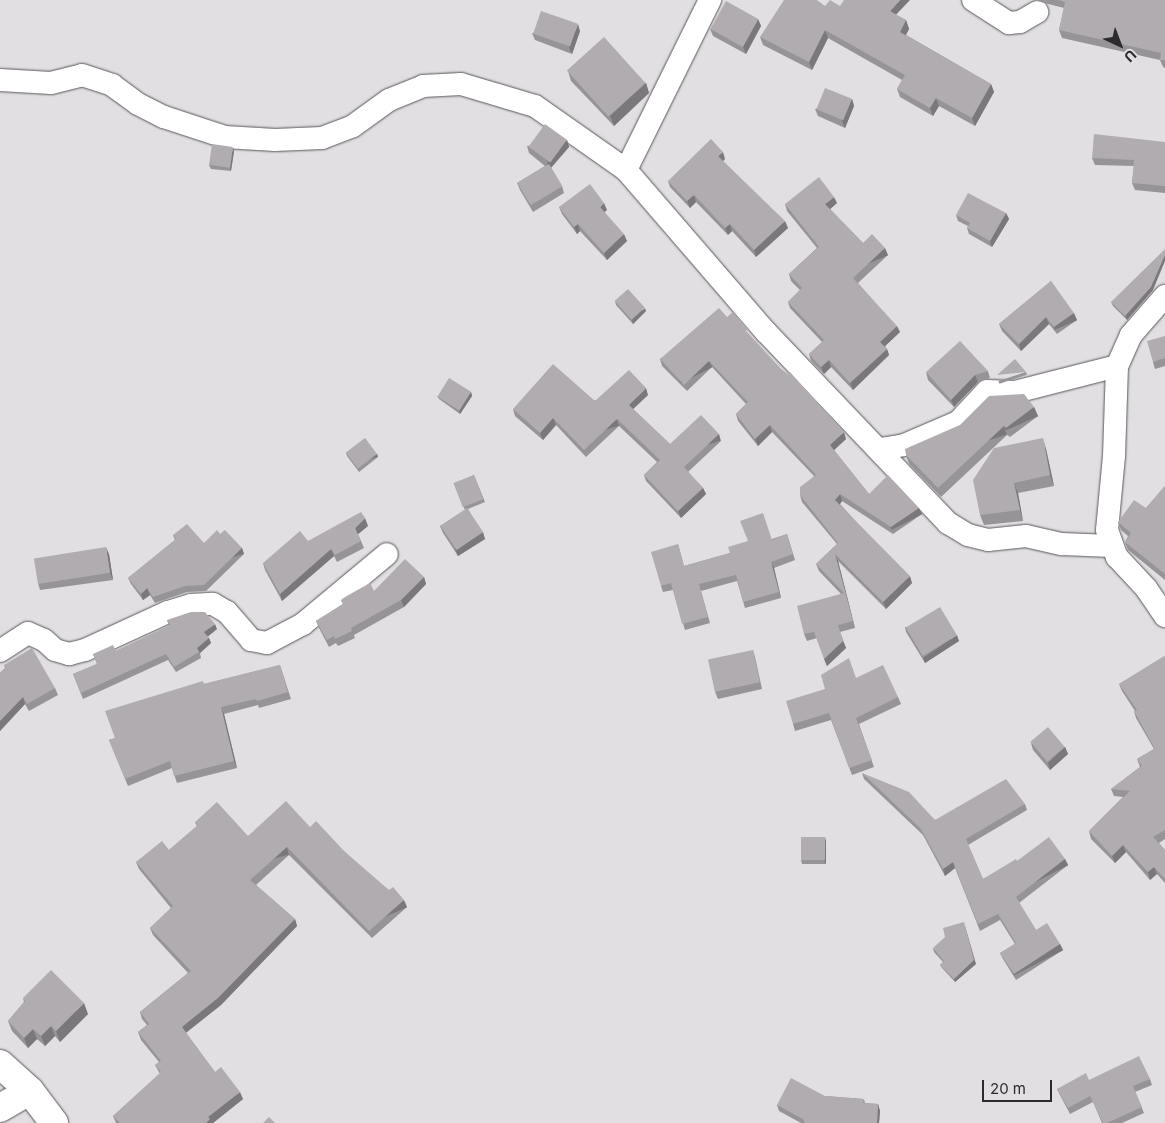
<!DOCTYPE html>
<html>
<head>
<meta charset="utf-8">
<style>
	body { margin:0 }
	#map { position:relative; width:1165px; height:1123px; overflow:hidden; background:#e2dfe3; font-family:Inter,sans-serif }
	div>[style] { position:absolute }
	[style*='--x'] { left:calc(var(--x)*1px); top:calc(var(--y)*1px); width:calc(var(--w)*1px); rotate:calc(var(--a)*1deg) }
	.roads { filter:drop-shadow(0 0 1px #58565a) drop-shadow(0 0 1px #58565a) }
	.street>* { height:22px; margin:-11px; padding:0 11px; transform-origin:11px; border-radius:11px; background:#fff }
	.secondary>* { height:28px; margin:-14px; padding:0 14px; transform-origin:14px; border-radius:14px; background:#fff }
	.wall>* { inset:0; background:#979497; transform-origin:0 0 }
	.shaded-wall>* { inset:0; background:#7b787b; transform-origin:0 0 }
	.building>* { inset:0; background:#b0acb0; transform-origin:0 0 }
	span { translate:-50% -50%; white-space:nowrap; text-align:center; line-height:1.15; -webkit-text-stroke:5px #e2dfe3; paint-order:stroke }
	.north { position:absolute; left:1095px; top:20px; width:50px; height:50px; -webkit-text-stroke:4px #e2dfe3; paint-order:stroke; rotate:137deg; font-size:14px; font-weight:700; line-height:20px; text-align:center; color:#2b2a2c }
	.north::after { content:''; display:block; margin:auto; width:18px; height:22px; background:#2b2a2c; clip-path:polygon(50% 0,100% 100%,50% 72%,0 100%) }
	.scale { position:absolute; left:982px; top:1080px; width:70px; height:22px; box-sizing:border-box; border:2px solid #2b2a2c; border-top:0; padding-left:6px; font-size:15px; line-height:18px; white-space:nowrap; color:#2b2a2c; -webkit-text-stroke:4px #e2dfe3; paint-order:stroke }
</style>
</head>
<body>
<div id="map">
	<div class="roads">
		<div class="street">
			<i style="--x:973;--y:0;--w:43;--a:32.6"></i>
			<i style="--x:1009;--y:23;--w:11;--a:-5"></i>
			<i style="--x:1020;--y:22;--w:20;--a:-30"></i>
			<i style="--x:0;--y:80;--w:51;--a:3.4"></i>
			<i style="--x:51;--y:83;--w:32;--a:-14"></i>
			<i style="--x:82;--y:75;--w:32;--a:18"></i>
			<i style="--x:112;--y:85;--w:32;--a:36"></i>
			<i style="--x:138;--y:104;--w:29;--a:27"></i>
			<i style="--x:164;--y:117;--w:64;--a:18.2"></i>
			<i style="--x:225;--y:137;--w:50;--a:3.4"></i>
			<i style="--x:275;--y:140;--w:47;--a:-2.4"></i>
			<i style="--x:322;--y:138;--w:33;--a:-21"></i>
			<i style="--x:353;--y:126;--w:44;--a:-35.8"></i>
			<i style="--x:389;--y:100;--w:37;--a:-22"></i>
			<i style="--x:423;--y:86;--w:38;--a:-3"></i>
			<i style="--x:461;--y:84;--w:77;--a:16.6"></i>
			<i style="--x:535;--y:106;--w:111;--a:35.1"></i>
			<i style="--x:626;--y:170;--w:190;--a:-63.7"></i>
			<i style="--x:626;--y:170;--w:214;--a:49.2"></i>
			<i style="--x:766;--y:332;--w:264;--a:46.4"></i>
			<i style="--x:948;--y:523;--w:23;--a:31"></i>
			<i style="--x:968;--y:535;--w:21;--a:14"></i>
			<i style="--x:988;--y:540;--w:38;--a:-6"></i>
			<i style="--x:1026;--y:536;--w:37;--a:13"></i>
			<i style="--x:1062;--y:544;--w:49;--a:2.3"></i>
			<i style="--x:1165;--y:296;--w:52;--a:131.1"></i>
			<i style="--x:1131;--y:335;--w:34;--a:114"></i>
			<i style="--x:1117;--y:366;--w:90;--a:91.9"></i>
			<i style="--x:1114;--y:456;--w:74;--a:95.4"></i>
			<i style="--x:1107;--y:530;--w:29;--a:70"></i>
			<i style="--x:1117;--y:557;--w:42;--a:46.9"></i>
			<i style="--x:1146;--y:588;--w:34;--a:56"></i>
			<i style="--x:880;--y:449;--w:24;--a:-9"></i>
			<i style="--x:904;--y:445;--w:59;--a:-23.1"></i>
			<i style="--x:958;--y:422;--w:42;--a:-46.9"></i>
			<i style="--x:987;--y:391;--w:28;--a:2"></i>
			<i style="--x:1015;--y:392;--w:105;--a:-14.3"></i>
			<i style="--x:0;--y:651;--w:33;--a:-33"></i>
			<i style="--x:28;--y:633;--w:17;--a:24"></i>
			<i style="--x:44;--y:640;--w:15;--a:42"></i>
			<i style="--x:55;--y:650;--w:15;--a:16"></i>
			<i style="--x:69;--y:654;--w:16;--a:-14"></i>
			<i style="--x:85;--y:650;--w:91;--a:-24.6"></i>
			<i style="--x:168;--y:612;--w:24;--a:-17"></i>
			<i style="--x:191;--y:605;--w:22;--a:-3"></i>
			<i style="--x:213;--y:604;--w:16;--a:30"></i>
			<i style="--x:227;--y:612;--w:37;--a:49"></i>
			<i style="--x:251;--y:640;--w:16;--a:11"></i>
			<i style="--x:267;--y:643;--w:41;--a:-27.8"></i>
			<i style="--x:303;--y:624;--w:109;--a:-39.8"></i>
		</div>
		<div class="secondary">
			<i style="--x:0;--y:1064;--w:40;--a:42"></i>
			<i style="--x:30;--y:1091;--w:40;--a:53"></i>
			<i style="--x:0;--y:1108;--w:34;--a:-30"></i>
		</div>
	</div>
	<div class="wall">
		<i style="clip-path:polygon(1033px 0,1165px 0,1165px 68px,1163px 67px,1160px 60px,1062px 38px,1059px 30px,1064px 8px)"></i>
		<i style="clip-path:polygon(825px 6px,840px 6px,896px 15px,906px 20px,909px 29px,906px 35px,991px 84px,994px 92px,975px 126px,939px 106px,933px 116px,900px 97px,897px 89px,902px 80px,828px 38px,812px 70px,763px 45px,760px 37px)"></i>
		<i style="clip-path:polygon(758px 19px,761px 26px,746px 54px,713px 36px,710px 29px)"></i>
		<i style="clip-path:polygon(580px 31px,572px 54px,535px 40px,532px 33px)"></i>
		<i style="clip-path:polygon(568px 71px,646px 83px,649px 93px,614px 126px,571px 81px)"></i>
		<i style="clip-path:polygon(852px 99px,854px 106px,845px 128px,818px 116px,815px 109px)"></i>
		<i style="clip-path:polygon(567px 140px,569px 147px,551px 168px,562px 186px,564px 193px,533px 212px,520px 190px,517px 183px,545px 166px,529px 153px,527px 146px)"></i>
		<i style="clip-path:polygon(1165px 142px,1165px 193px,1135px 190px,1132px 183px,1134px 166px,1095px 165px,1092px 158px)"></i>
		<i style="clip-path:polygon(234px 151px,231px 171px,211px 169px,209px 165px)"></i>
		<i style="clip-path:polygon(725px 159px,723px 161px,788px 228px,756px 257px,732px 231px,728px 235px,696px 202px,690px 208px,670px 187px,668px 181px)"></i>
		<i style="clip-path:polygon(837px 203px,830px 209px,863px 243px,888px 255px,858px 283px,900px 332px,885px 346px,887px 349px,889px 355px,853px 390px,831px 367px,824px 374px,811px 361px,809px 354px,822px 342px,790px 308px,788px 302px,800px 290px,791px 281px,789px 274px,817px 248px,787px 211px,785px 204px)"></i>
		<i style="clip-path:polygon(559px 207px,607px 210px,604px 212px,627px 241px,607px 260px,580px 231px,577px 234px,562px 214px)"></i>
		<i style="clip-path:polygon(1006px 213px,1009px 219px,992px 247px,969px 234px,967px 228px,968px 226px,958px 221px,956px 215px)"></i>
		<i style="clip-path:polygon(1051px 281px,1077px 320px,1057px 334px,1049px 324px,1021px 351px,1002px 331px,999px 324px)"></i>
		<i style="clip-path:polygon(1153px 290px,1127px 320px,1113px 306px,1111px 302px)"></i>
		<i style="clip-path:polygon(615px 301px,646px 311px,633px 324px,616px 305px)"></i>
		<i style="clip-path:polygon(727px 317px,750px 336px,846px 439px,834px 450px,869px 494px,922px 514px,893px 534px,842px 501px,840px 504px,912px 583px,886px 609px,838px 561px,855px 628px,840px 632px,846px 648px,827px 666px,817px 638px,807px 641px,804px 634px,841px 594px,819px 571px,816px 564px,837px 544px,802px 502px,800px 495px,814px 476px,772px 432px,758px 446px,738px 421px,736px 414px,746px 404px,712px 367px,687px 391px,662px 366px,660px 359px)"></i>
		<i style="clip-path:polygon(1165px 336px,1165px 366px,1155px 369px,1153px 362px)"></i>
		<i style="clip-path:polygon(988px 371px,990px 378px,978px 382px,954px 407px,928px 380px,926px 372px)"></i>
		<i style="left:1026px;top:372px;width:3px;height:29px;rotate:72deg"></i>
		<i style="clip-path:polygon(471px 392px,472px 396px,460px 414px,439px 399px,437px 396px)"></i>
		<i style="clip-path:polygon(648px 395px,633px 409px,670px 444px,721px 441px,688px 472px,703px 488px,706px 494px,681px 518px,646px 481px,644px 475px,657px 462px,619px 426px,586px 457px,556px 425px,543px 440px,515px 416px,513px 409px)"></i>
		<i style="clip-path:polygon(1034px 407px,1038px 416px,1010px 437px,1007px 435px,941px 497px,909px 464px,906px 455px)"></i>
		<i style="clip-path:polygon(1046px 449px,1054px 486px,1018px 493px,1023px 521px,984px 525px,980px 515px)"></i>
		<i style="clip-path:polygon(346px 453px,377px 454px,378px 457px,359px 472px,347px 456px)"></i>
		<i style="clip-path:polygon(474px 475px,485px 502px,468px 509px,485px 539px,458px 556px,443px 533px,440px 526px,465px 510px,454px 484px)"></i>
		<i style="clip-path:polygon(1165px 486px,1165px 580px,1128px 550px,1125px 542px,1128px 536px,1121px 530px,1118px 522px,1146px 508px)"></i>
		<i style="clip-path:polygon(368px 526px,358px 534px,364px 548px,337px 562px,334px 556px,282px 601px,265px 570px,263px 563px,308px 541px)"></i>
		<i style="clip-path:polygon(220px 534px,242px 548px,244px 554px,206px 591px,187px 592px,155px 603px,150px 595px,143px 600px,131px 584px,128px 578px,175px 540px,173px 535px,204px 543px)"></i>
		<i style="clip-path:polygon(787px 534px,795px 560px,774px 568px,781px 598px,745px 608px,737px 581px,701px 591px,710px 623px,685px 630px,673px 590px,663px 592px,661px 586px,678px 544px,684px 566px,730px 553px)"></i>
		<i style="clip-path:polygon(109px 554px,113px 580px,40px 590px,38px 583px)"></i>
		<i style="clip-path:polygon(424px 577px,426px 584px,404px 607px,354px 635px,355px 638px,338px 646px,336px 643px,329px 647px,319px 628px,316px 621px,343px 604px,341px 600px)"></i>
		<i style="clip-path:polygon(167px 620px,217px 629px,208px 636px,211px 643px,200px 653px,201px 658px,176px 672px,168px 660px,83px 699px,73px 674px,97px 664px,93px 654px,116px 651px,169px 626px)"></i>
		<i style="clip-path:polygon(905px 627px,959px 641px,925px 663px,906px 632px)"></i>
		<i style="clip-path:polygon(753px 650px,755px 657px,762px 689px,718px 699px,715px 692px)"></i>
		<i style="clip-path:polygon(1165px 657px,1165px 839px,1159px 843px,1165px 850px,1165px 883px,1157px 874px,1150px 880px,1126px 852px,1115px 863px,1091px 839px,1089px 831px,1123px 797px,1114px 796px,1111px 789px,1140px 767px,1137px 759px,1154px 749px,1136px 718px,1134px 711px,1135px 711px,1122px 691px,1119px 684px)"></i>
		<i style="clip-path:polygon(4px 665px,55px 688px,58px 695px,29px 711px,25px 704px,0 731px,0 673px,5px 668px)"></i>
		<i style="clip-path:polygon(280px 665px,291px 699px,259px 708px,258px 705px,224px 714px,237px 768px,177px 783px,172px 768px,128px 786px,109px 740px,115px 738px,204px 684px)"></i>
		<i style="clip-path:polygon(857px 678px,898px 697px,901px 704px,859px 724px,874px 767px,852px 775px,831px 720px,795px 731px,793px 724px,825px 689px)"></i>
		<i style="clip-path:polygon(1031px 743px,1065px 747px,1068px 754px,1050px 770px,1033px 750px)"></i>
		<i style="clip-path:polygon(862px 773px,935px 820px,1025px 804px,1027px 810px,968px 845px,983px 879px,1017px 861px,1065px 859px,1068px 865px,1019px 903px,1036px 930px,1060px 944px,1063px 950px,1016px 980px,1003px 959px,1000px 953px,1015px 944px,1000px 920px,980px 931px,955px 868px,945px 876px,923px 835px,864px 779px)"></i>
		<i style="clip-path:polygon(195px 822px,248px 836px,310px 827px,346px 853px,407px 907px,372px 938px,289px 855px,256px 885px,295px 919px,297px 926px,221px 1005px,186px 1033px,215px 1072px,243px 1099px,213px 1123px,116px 1123px,113px 1116px,160px 1074px,155px 1065px,159px 1062px,141px 1040px,138px 1032px,147px 1025px,142px 1019px,140px 1012px,188px 973px,153px 935px,150px 928px,171px 908px,139px 869px,136px 862px,169px 850px,197px 826px)"></i>
		<i style="clip-path:polygon(826px 841px,826px 864px,802px 864px,801px 860px)"></i>
		<i style="clip-path:polygon(933px 948px,976px 964px,955px 982px,942px 968px,940px 965px,943px 962px,934px 952px)"></i>
		<i style="clip-path:polygon(23px 998px,88px 1014px,60px 1042px,55px 1036px,45px 1046px,37px 1039px,28px 1048px,12px 1031px,8px 1021px,24px 1002px)"></i>
		<i style="clip-path:polygon(1150px 1079px,1152px 1085px,1135px 1092px,1144px 1113px,1122px 1123px,1102px 1123px,1093px 1102px,1070px 1114px,1060px 1095px,1057px 1089px,1089px 1080px)"></i>
		<i style="clip-path:polygon(825px 1096px,864px 1099px,865px 1103px,878px 1104px,880px 1111px,879px 1123px,801px 1123px,779px 1111px,777px 1105px)"></i>
	</div>
	<div class="shaded-wall">
		<i style="clip-path:polygon(900px 0,910px 0,892px 19px,890px 11px)"></i>
		<i style="clip-path:polygon(758px 19px,761px 26px,746px 54px,743px 47px)"></i>
		<i style="clip-path:polygon(906px 20px,909px 29px,903px 40px,900px 32px)"></i>
		<i style="clip-path:polygon(578px 24px,580px 31px,572px 54px,569px 47px)"></i>
		<i style="clip-path:polygon(825px 30px,828px 38px,812px 70px,809px 62px)"></i>
		<i style="clip-path:polygon(646px 83px,649px 93px,614px 126px,610px 116px)"></i>
		<i style="clip-path:polygon(991px 84px,994px 92px,975px 126px,972px 118px)"></i>
		<i style="clip-path:polygon(936px 98px,939px 106px,933px 116px,930px 108px)"></i>
		<i style="clip-path:polygon(852px 99px,854px 106px,845px 128px,842px 121px)"></i>
		<i style="clip-path:polygon(567px 140px,569px 147px,549px 170px,547px 163px)"></i>
		<i style="clip-path:polygon(233px 147px,234px 151px,231px 171px,230px 168px)"></i>
		<i style="clip-path:polygon(723px 152px,725px 159px,721px 163px,718px 156px)"></i>
		<i style="clip-path:polygon(694px 195px,696px 202px,690px 208px,687px 201px)"></i>
		<i style="clip-path:polygon(834px 197px,837px 203px,828px 211px,825px 204px)"></i>
		<i style="clip-path:polygon(604px 203px,607px 210px,602px 214px,600px 207px)"></i>
		<i style="clip-path:polygon(1006px 213px,1009px 219px,992px 247px,990px 241px)"></i>
		<i style="clip-path:polygon(785px 221px,788px 228px,756px 257px,754px 250px)"></i>
		<i style="clip-path:polygon(578px 224px,580px 231px,577px 234px,574px 227px)"></i>
		<i style="clip-path:polygon(730px 224px,732px 231px,728px 235px,725px 228px)"></i>
		<i style="clip-path:polygon(624px 234px,627px 241px,607px 260px,604px 253px)"></i>
		<i style="left:885px;top:248px;width:8px;height:44px;rotate:67deg"></i>
		<i style="clip-path:polygon(1165px 255px,1165px 261px,1153px 290px,1127px 320px,1125px 316px)"></i>
		<i style="clip-path:polygon(645px 308px,646px 311px,633px 324px,632px 320px)"></i>
		<i style="left:1074px;top:313px;width:8px;height:24px;rotate:67deg"></i>
		<i style="clip-path:polygon(1046px 317px,1049px 324px,1021px 351px,1019px 344px)"></i>
		<i style="clip-path:polygon(897px 326px,900px 332px,883px 348px,880px 342px)"></i>
		<i style="clip-path:polygon(887px 349px,889px 355px,853px 390px,850px 383px)"></i>
		<i style="clip-path:polygon(829px 360px,831px 367px,824px 374px,821px 367px)"></i>
		<i style="left:709px;top:361px;width:7px;height:35px;rotate:63deg"></i>
		<i style="clip-path:polygon(975px 375px,978px 382px,954px 407px,951px 400px)"></i>
		<i style="clip-path:polygon(646px 388px,648px 395px,631px 411px,629px 405px)"></i>
		<i style="clip-path:polygon(471px 392px,472px 396px,460px 414px,459px 410px)"></i>
		<i style="left:1034px;top:407px;width:10px;height:35px;rotate:66deg"></i>
		<i style="clip-path:polygon(553px 418px,556px 425px,543px 440px,540px 433px)"></i>
		<i style="left:617px;top:419px;width:7px;height:45px;rotate:74deg"></i>
		<i style="clip-path:polygon(770px 425px,772px 432px,758px 446px,755px 439px)"></i>
		<i style="left:1004px;top:426px;width:9px;height:91px;rotate:72deg"></i>
		<i style="clip-path:polygon(844px 432px,846px 439px,832px 452px,830px 445px)"></i>
		<i style="left:719px;top:434px;width:7px;height:48px;rotate:74deg"></i>
		<i style="clip-path:polygon(1043px 438px,1046px 449px,1054px 486px,1050px 475px)"></i>
		<i style="left:377px;top:454px;width:3px;height:24px;rotate:72deg"></i>
		<i style="clip-path:polygon(1014px 483px,1018px 493px,1023px 521px,1020px 510px)"></i>
		<i style="clip-path:polygon(703px 488px,706px 494px,681px 518px,678px 511px)"></i>
		<i style="clip-path:polygon(840px 494px,842px 501px,838px 507px,835px 500px)"></i>
		<i style="left:919px;top:508px;width:7px;height:34px;rotate:63deg"></i>
		<i style="clip-path:polygon(365px 518px,368px 526px,357px 535px,355px 528px)"></i>
		<i style="clip-path:polygon(483px 532px,485px 539px,458px 556px,455px 549px)"></i>
		<i style="clip-path:polygon(106px 547px,109px 554px,113px 580px,110px 573px)"></i>
		<i style="left:242px;top:548px;width:6px;height:53px;rotate:72deg"></i>
		<i style="clip-path:polygon(331px 549px,334px 556px,282px 601px,280px 594px)"></i>
		<i style="clip-path:polygon(835px 554px,838px 561px,855px 628px,853px 621px)"></i>
		<i style="clip-path:polygon(771px 562px,774px 568px,781px 598px,779px 592px)"></i>
		<i style="clip-path:polygon(910px 576px,912px 583px,886px 609px,883px 602px)"></i>
		<i style="clip-path:polygon(424px 577px,426px 584px,404px 607px,401px 600px)"></i>
		<i style="clip-path:polygon(147px 588px,150px 595px,143px 600px,141px 594px)"></i>
		<i style="clip-path:polygon(215px 624px,217px 629px,206px 638px,204px 632px)"></i>
		<i style="clip-path:polygon(957px 635px,959px 641px,925px 663px,923px 658px)"></i>
		<i style="clip-path:polygon(209px 638px,211px 643px,200px 653px,197px 648px)"></i>
		<i style="clip-path:polygon(843px 641px,846px 648px,827px 666px,824px 659px)"></i>
		<i style="clip-path:polygon(23px 697px,25px 704px,0 731px,0 721px)"></i>
		<i style="clip-path:polygon(221px 707px,224px 714px,237px 768px,234px 761px)"></i>
		<i style="clip-path:polygon(1065px 747px,1068px 754px,1050px 770px,1048px 763px)"></i>
		<i style="clip-path:polygon(825px 837px,826px 841px,826px 864px,824px 860px)"></i>
		<i style="clip-path:polygon(1123px 845px,1126px 852px,1115px 863px,1112px 856px)"></i>
		<i style="left:287px;top:847px;width:8px;height:50px;rotate:76deg"></i>
		<i style="left:1065px;top:859px;width:7px;height:62px;rotate:63deg"></i>
		<i style="clip-path:polygon(953px 862px,955px 868px,945px 876px,943px 869px)"></i>
		<i style="clip-path:polygon(1154px 867px,1157px 874px,1150px 880px,1148px 872px)"></i>
		<i style="left:404px;top:900px;width:8px;height:47px;rotate:67deg"></i>
		<i style="clip-path:polygon(295px 919px,297px 926px,221px 1005px,184px 1034px,182px 1027px)"></i>
		<i style="clip-path:polygon(965px 926px,976px 964px,955px 982px,954px 979px)"></i>
		<i style="left:1060px;top:944px;width:7px;height:55px;rotate:63deg"></i>
		<i style="clip-path:polygon(84px 1003px,88px 1014px,60px 1042px,56px 1031px)"></i>
		<i style="clip-path:polygon(51px 1026px,55px 1036px,45px 1046px,41px 1036px)"></i>
		<i style="clip-path:polygon(33px 1029px,37px 1039px,28px 1048px,24px 1038px)"></i>
		<i style="clip-path:polygon(240px 1092px,243px 1099px,213px 1123px,206px 1123px,208px 1117px)"></i>
		<i style="clip-path:polygon(878px 1104px,880px 1111px,879px 1123px,877px 1123px)"></i>
	</div>
	<div class="building">
		<i style="clip-path:polygon(784px 0,817px 0,825px 6px,830px 0,840px 6px,844px 0,900px 0,890px 11px,906px 20px,900px 32px,991px 84px,972px 118px,936px 98px,930px 108px,897px 89px,905px 75px,825px 30px,809px 62px,760px 37px)"></i>
		<i style="clip-path:polygon(1059px 0,1165px 0,1165px 60px,1160px 60px,1161px 53px,1059px 30px,1065px 2px)"></i>
		<i style="left:726px;top:1px;width:37px;height:32px;rotate:29deg"></i>
		<i style="left:541px;top:11px;width:39px;height:24px;rotate:19deg"></i>
		<i style="left:604px;top:37px;width:62px;height:50px;rotate:48deg"></i>
		<i style="left:825px;top:88px;width:29px;height:23px;rotate:22deg"></i>
		<i style="left:545px;top:124px;width:27px;height:28px;rotate:36deg"></i>
		<i style="clip-path:polygon(1094px 134px,1165px 142px,1165px 186px,1132px 183px,1134px 160px,1092px 158px)"></i>
		<i style="clip-path:polygon(711px 139px,723px 152px,718px 156px,785px 221px,754px 250px,730px 224px,725px 228px,694px 195px,687px 201px,668px 181px)"></i>
		<i style="left:212px;top:144px;width:21px;height:21px;rotate:8deg"></i>
		<i style="left:549px;top:164px;width:26px;height:37px;rotate:59deg"></i>
		<i style="clip-path:polygon(819px 177px,834px 197px,825px 204px,863px 243px,872px 234px,885px 248px,853px 278px,897px 326px,880px 342px,887px 349px,850px 383px,829px 360px,821px 367px,809px 354px,824px 340px,788px 302px,802px 288px,789px 274px,819px 247px,785px 204px)"></i>
		<i style="clip-path:polygon(590px 184px,604px 203px,600px 207px,624px 234px,604px 253px,578px 224px,574px 227px,559px 207px)"></i>
		<i style="clip-path:polygon(968px 193px,1006px 213px,990px 241px,967px 228px,970px 223px,956px 215px)"></i>
		<i style="clip-path:polygon(1165px 249px,1165px 255px,1151px 287px,1125px 316px,1111px 302px)"></i>
		<i style="clip-path:polygon(1051px 281px,1074px 313px,1054px 327px,1046px 317px,1019px 344px,999px 324px)"></i>
		<i style="left:628px;top:289px;width:25px;height:18px;rotate:48deg"></i>
		<i style="clip-path:polygon(719px 308px,727px 317px,733px 312px,748px 329px,746px 331px,781px 369px,788px 374px,790px 372px,844px 432px,830px 445px,869px 494px,888px 475px,919px 508px,891px 527px,840px 494px,835px 500px,910px 576px,883px 602px,835px 554px,853px 621px,838px 625px,843px 641px,824px 659px,814px 632px,804px 634px,797px 606px,844px 593px,816px 564px,838px 543px,800px 495px,800px 487px,816px 475px,770px 425px,755px 439px,736px 414px,748px 402px,709px 361px,684px 385px,660px 359px)"></i>
		<i style="clip-path:polygon(1165px 336px,1165px 358px,1153px 362px,1147px 341px)"></i>
		<i style="clip-path:polygon(960px 341px,988px 371px,975px 375px,951px 400px,926px 372px)"></i>
		<i style="clip-path:polygon(1015px 359px,1026px 372px,997px 375px)"></i>
		<i style="clip-path:polygon(553px 364px,595px 401px,629px 370px,646px 388px,629px 405px,670px 444px,701px 415px,719px 434px,684px 467px,703px 488px,678px 511px,644px 475px,660px 460px,617px 419px,584px 450px,553px 418px,540px 433px,513px 409px)"></i>
		<i style="left:449px;top:378px;width:26px;height:22px;rotate:32deg"></i>
		<i style="clip-path:polygon(1024px 394px,1034px 407px,1006px 428px,1004px 426px,938px 488px,906px 455px,905px 449px,960px 425px,989px 396px)"></i>
		<i style="left:365px;top:438px;width:20px;height:24px;rotate:53deg"></i>
		<i style="clip-path:polygon(1043px 438px,1050px 475px,1014px 483px,1020px 510px,980px 515px,973px 480px,994px 448px)"></i>
		<i style="left:474px;top:475px;width:26px;height:22px;rotate:69deg"></i>
		<i style="clip-path:polygon(1165px 486px,1165px 574px,1125px 542px,1131px 533px,1118px 522px,1134px 500px,1146px 508px)"></i>
		<i style="left:467px;top:508px;width:29px;height:32px;rotate:56deg"></i>
		<i style="clip-path:polygon(361px 512px,365px 518px,355px 528px,361px 541px,335px 555px,331px 549px,280px 594px,263px 563px,300px 531px,308px 541px)"></i>
		<i style="clip-path:polygon(763px 513px,772px 540px,787px 534px,793px 554px,771px 562px,779px 592px,743px 602px,736px 575px,699px 584px,708px 617px,682px 624px,671px 583px,661px 586px,651px 552px,678px 544px,684px 566px,730px 553px,728px 547px,748px 541px,740px 521px)"></i>
		<i style="clip-path:polygon(187px 524px,204px 543px,217px 530px,220px 534px,225px 530px,242px 548px,204px 585px,185px 586px,153px 597px,147px 588px,141px 594px,128px 578px,176px 539px,173px 535px)"></i>
		<i style="left:106px;top:547px;width:26px;height:73px;rotate:81deg"></i>
		<i style="clip-path:polygon(405px 559px,424px 577px,401px 600px,351px 628px,352px 631px,335px 639px,334px 636px,327px 640px,316px 621px,343px 604px,341px 600px,345px 597px,370px 583px,374px 591px)"></i>
		<i style="left:940px;top:607px;width:33px;height:40px;rotate:59deg"></i>
		<i style="clip-path:polygon(191px 612px,205px 612px,215px 624px,204px 632px,209px 638px,197px 648px,199px 652px,174px 667px,166px 654px,81px 693px,73px 674px,97px 664px,93px 654px,113px 645px,116px 651px,170px 625px,167px 620px)"></i>
		<i style="clip-path:polygon(32px 648px,55px 688px,27px 704px,23px 697px,0 721px,0 673px,6px 667px,4px 665px)"></i>
		<i style="left:753px;top:650px;width:33px;height:46px;rotate:78deg"></i>
		<i style="clip-path:polygon(1164px 656px,1165px 657px,1165px 830px,1153px 837px,1165px 850px,1165px 879px,1154px 867px,1148px 872px,1123px 845px,1112px 856px,1089px 831px,1130px 791px,1111px 789px,1142px 766px,1137px 759px,1155px 749px,1134px 711px,1137px 710px,1119px 684px)"></i>
		<i style="clip-path:polygon(849px 658px,856px 678px,883px 665px,898px 697px,856px 718px,872px 760px,849px 768px,829px 713px,793px 724px,786px 701px,825px 689px,821px 675px)"></i>
		<i style="clip-path:polygon(280px 665px,288px 692px,257px 701px,256px 699px,221px 707px,234px 761px,174px 776px,170px 761px,125px 779px,109px 740px,115px 738px,105px 711px,203px 681px,204px 684px)"></i>
		<i style="left:1048px;top:727px;width:26px;height:23px;rotate:50deg"></i>
		<i style="clip-path:polygon(862px 773px,909px 792px,935px 820px,1006px 779px,1025px 804px,966px 839px,983px 879px,1016px 859px,1017px 861px,1049px 837px,1065px 859px,1016px 897px,1036px 930px,1047px 923px,1060px 944px,1014px 974px,1000px 953px,1016px 943px,998px 914px,978px 924px,953px 862px,943px 869px,921px 829px)"></i>
		<i style="clip-path:polygon(286px 801px,310px 827px,316px 821px,346px 853px,389px 890px,393px 887px,404px 900px,369px 931px,287px 847px,250px 880px,295px 919px,218px 998px,182px 1027px,215px 1072px,221px 1067px,240px 1092px,208px 1117px,210px 1119px,206px 1123px,120px 1123px,113px 1116px,161px 1072px,155px 1065px,161px 1061px,138px 1032px,149px 1024px,140px 1012px,191px 971px,150px 928px,173px 906px,136px 862px,162px 841px,169px 850px,198px 825px,195px 822px,217px 802px,248px 836px)"></i>
		<i style="left:801px;top:837px;width:24px;height:23px"></i>
		<i style="clip-path:polygon(964px 922px,974px 960px,954px 979px,940px 965px,944px 961px,933px 948px,945px 937px,943px 928px)"></i>
		<i style="clip-path:polygon(51px 970px,84px 1003px,56px 1031px,51px 1026px,41px 1036px,33px 1029px,24px 1038px,8px 1021px,25px 1001px,23px 998px)"></i>
		<i style="clip-path:polygon(1139px 1056px,1150px 1079px,1133px 1086px,1142px 1107px,1107px 1123px,1103px 1123px,1090px 1096px,1068px 1108px,1057px 1089px,1086px 1073px,1089px 1080px)"></i>
		<i style="clip-path:polygon(791px 1078px,825px 1096px,864px 1099px,863px 1103px,878px 1104px,877px 1123px,805px 1123px,803px 1119px,777px 1105px)"></i>
		<i style="clip-path:polygon(269px 1117px,275px 1123px,263px 1123px)"></i>
	</div>
	<div class="north">U</div>
	<div class="scale">20 m</div>
</div>
</body>
</html>
